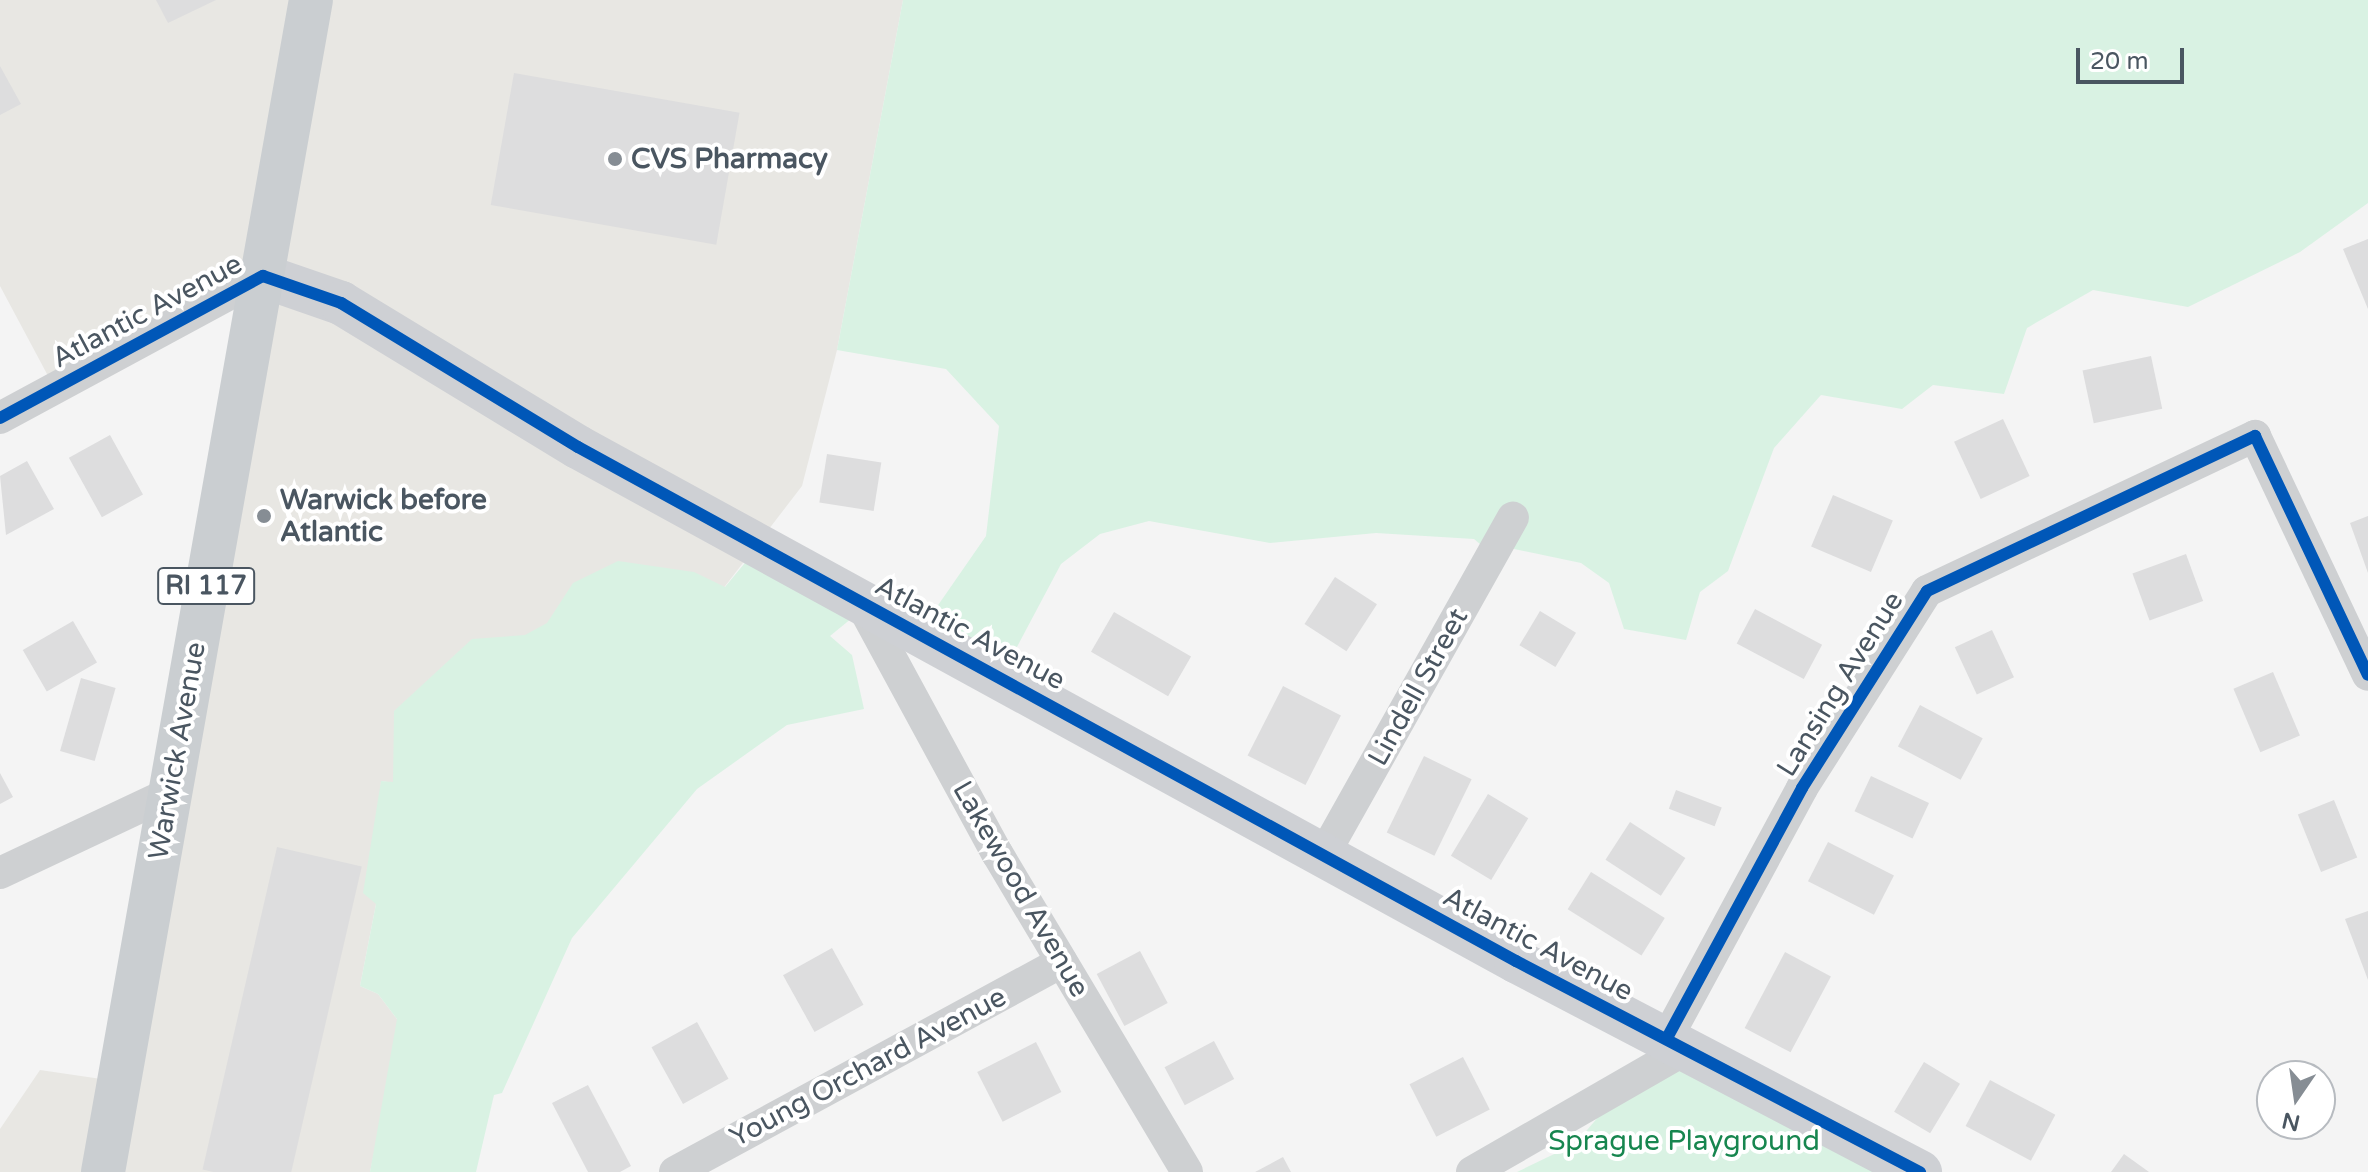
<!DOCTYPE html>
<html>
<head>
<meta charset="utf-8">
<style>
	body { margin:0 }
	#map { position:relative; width:2368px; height:1172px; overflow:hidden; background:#f4f4f4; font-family:"Varela Round",sans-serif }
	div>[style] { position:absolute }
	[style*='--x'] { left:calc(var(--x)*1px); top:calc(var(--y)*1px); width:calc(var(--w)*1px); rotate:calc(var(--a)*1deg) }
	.commercial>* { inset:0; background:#e8e7e3 }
	.green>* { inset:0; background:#d9f2e3 }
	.building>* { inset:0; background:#ddddde; transform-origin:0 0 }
	.street>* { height:32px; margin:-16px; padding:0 16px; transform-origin:16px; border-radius:16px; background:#ced0d2 }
	.secondary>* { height:44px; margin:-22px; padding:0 22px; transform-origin:22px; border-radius:22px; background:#ced0d4 }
	.primary>* { height:44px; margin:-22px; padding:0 22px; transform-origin:22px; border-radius:22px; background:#caced1 }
	.cycleway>* { height:12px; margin:-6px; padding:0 6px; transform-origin:6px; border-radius:6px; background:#0057b8 }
	.dots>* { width:22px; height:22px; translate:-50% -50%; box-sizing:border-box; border:4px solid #fff; border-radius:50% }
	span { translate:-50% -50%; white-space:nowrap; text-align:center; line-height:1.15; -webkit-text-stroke:8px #fff; paint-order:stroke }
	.shield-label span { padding:2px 6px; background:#fff; border:2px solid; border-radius:6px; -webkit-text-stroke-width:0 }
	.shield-label { font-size:26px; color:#4a5661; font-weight:700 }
	.poi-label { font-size:28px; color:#4a5661; font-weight:700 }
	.left { translate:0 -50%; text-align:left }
	.street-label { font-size:28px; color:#4a5661 }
	.park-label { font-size:28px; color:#17864f }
	.north { position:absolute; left:2256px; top:1060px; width:80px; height:80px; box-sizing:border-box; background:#fff; border:2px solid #b7bbc0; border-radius:50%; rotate:193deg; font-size:22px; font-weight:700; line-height:32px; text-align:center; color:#4a5661 }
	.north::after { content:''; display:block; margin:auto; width:28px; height:36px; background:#868d94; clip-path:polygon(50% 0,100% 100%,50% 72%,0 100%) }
	.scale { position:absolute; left:2076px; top:48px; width:108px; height:36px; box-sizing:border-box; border:4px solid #4a5661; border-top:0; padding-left:10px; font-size:24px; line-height:28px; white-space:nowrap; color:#4a5661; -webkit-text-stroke:6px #fff; paint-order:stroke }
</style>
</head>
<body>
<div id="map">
	<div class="commercial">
		<i style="clip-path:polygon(0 0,903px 0,837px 350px,802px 486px,709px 607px,457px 792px,381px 781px,376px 904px,360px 986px,378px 994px,397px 1019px,397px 1045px,370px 1172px,0 1172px,0 1129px,40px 1070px,115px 1081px,259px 286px,55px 389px,0 286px)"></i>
	</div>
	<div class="green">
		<i style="clip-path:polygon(903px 0,2368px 0,2368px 203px,2300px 252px,2188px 307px,2093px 290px,2027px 328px,2004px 394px,1933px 385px,1902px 409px,1821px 395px,1774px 448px,1728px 571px,1700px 592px,1686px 640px,1624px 629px,1609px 583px,1581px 563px,1495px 545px,1487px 550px,1474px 539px,1376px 533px,1270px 543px,1149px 521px,1100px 534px,1061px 564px,1002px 675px,916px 637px,986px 536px,999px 426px,946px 369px,837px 350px)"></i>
		<i style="clip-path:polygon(749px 558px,863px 609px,830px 636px,852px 655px,864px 709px,787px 725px,697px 789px,572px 938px,502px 1093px,494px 1095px,476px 1172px,370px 1172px,397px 1019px,378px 994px,360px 986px,376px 904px,363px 893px,381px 781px,393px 782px,394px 711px,472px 639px,525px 635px,547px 623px,573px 583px,618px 561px,694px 572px,725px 587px)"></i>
		<i style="clip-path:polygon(1661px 1044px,1916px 1172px,1517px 1172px,1575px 1144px)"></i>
	</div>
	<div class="building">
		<i style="clip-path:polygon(156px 0,216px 0,168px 23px)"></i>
		<i style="clip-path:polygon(0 66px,21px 104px,0 115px)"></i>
		<i style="left:514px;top:73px;width:229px;height:134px;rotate:10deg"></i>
		<i style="clip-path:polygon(2368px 239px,2368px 309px,2343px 249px)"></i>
		<i style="left:2151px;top:356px;width:54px;height:70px;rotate:78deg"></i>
		<i style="left:2003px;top:419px;width:63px;height:54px;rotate:65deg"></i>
		<i style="left:110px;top:435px;width:68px;height:47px;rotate:61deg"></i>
		<i style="left:827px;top:454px;width:55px;height:49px;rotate:9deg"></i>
		<i style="clip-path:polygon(27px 461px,54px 509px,6px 535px,0 476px)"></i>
		<i style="left:1833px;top:495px;width:65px;height:56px;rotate:23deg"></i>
		<i style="clip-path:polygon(2368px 516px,2368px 573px,2350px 523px)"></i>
		<i style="left:2186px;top:554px;width:50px;height:57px;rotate:70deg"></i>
		<i style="left:1335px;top:577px;width:50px;height:56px;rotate:33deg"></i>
		<i style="left:1755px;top:609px;width:76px;height:39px;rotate:28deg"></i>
		<i style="left:1540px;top:611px;width:42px;height:40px;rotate:31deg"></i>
		<i style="left:1114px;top:612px;width:89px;height:46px;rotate:30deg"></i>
		<i style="left:73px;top:621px;width:48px;height:58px;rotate:60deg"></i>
		<i style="left:1992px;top:630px;width:52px;height:41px;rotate:65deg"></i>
		<i style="left:2273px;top:672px;width:69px;height:43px;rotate:67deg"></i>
		<i style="left:81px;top:678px;width:36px;height:76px;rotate:16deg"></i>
		<i style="left:1283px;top:686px;width:65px;height:78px;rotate:27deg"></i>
		<i style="left:1920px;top:705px;width:71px;height:47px;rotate:28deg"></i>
		<i style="left:1424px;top:756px;width:53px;height:85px;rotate:26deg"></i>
		<i style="clip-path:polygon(0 773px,13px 797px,0 804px)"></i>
		<i style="left:1871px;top:776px;width:64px;height:39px;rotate:25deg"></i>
		<i style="left:1676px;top:790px;width:49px;height:20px;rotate:21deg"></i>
		<i style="left:1488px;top:794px;width:47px;height:72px;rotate:31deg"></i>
		<i style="left:2334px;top:800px;width:62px;height:39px;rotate:68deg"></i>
		<i style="left:1630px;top:822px;width:66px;height:45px;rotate:33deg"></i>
		<i style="left:1828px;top:842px;width:74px;height:44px;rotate:27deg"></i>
		<i style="left:277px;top:847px;width:87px;height:331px;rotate:13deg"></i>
		<i style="left:1591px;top:872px;width:87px;height:44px;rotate:32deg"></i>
		<i style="clip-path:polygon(2368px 911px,2368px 980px,2345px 919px)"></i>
		<i style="left:832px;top:948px;width:65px;height:56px;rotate:61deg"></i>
		<i style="left:1140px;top:951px;width:59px;height:49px;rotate:62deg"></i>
		<i style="left:1785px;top:952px;width:52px;height:86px;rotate:28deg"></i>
		<i style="left:697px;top:1022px;width:65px;height:52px;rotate:61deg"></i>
		<i style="left:1214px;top:1041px;width:43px;height:56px;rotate:62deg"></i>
		<i style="left:1036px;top:1042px;width:56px;height:66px;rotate:63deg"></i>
		<i style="left:1463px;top:1057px;width:59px;height:60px;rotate:63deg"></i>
		<i style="left:1924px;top:1062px;width:42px;height:58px;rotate:31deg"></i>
		<i style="left:1990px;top:1080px;width:74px;height:52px;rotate:28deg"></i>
		<i style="clip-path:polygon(588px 1085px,631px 1166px,620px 1172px,588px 1172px,552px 1103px)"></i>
		<i style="clip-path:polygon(2124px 1154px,2149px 1172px,2111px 1172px)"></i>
		<i style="clip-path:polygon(1283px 1157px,1291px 1172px,1255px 1172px)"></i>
	</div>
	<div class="street">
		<i style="--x:0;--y:418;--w:299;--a:-28.4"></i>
		<i style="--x:861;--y:603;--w:285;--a:61.5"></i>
		<i style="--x:997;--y:853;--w:371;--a:59.2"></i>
		<i style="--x:1323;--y:856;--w:388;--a:-60.7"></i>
		<i style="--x:0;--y:873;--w:190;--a:-25.2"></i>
		<i style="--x:1667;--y:1038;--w:284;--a:-61.6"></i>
		<i style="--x:1802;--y:788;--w:233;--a:-57.6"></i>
		<i style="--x:1927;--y:591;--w:363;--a:-25.3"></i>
		<i style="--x:2255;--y:436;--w:264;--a:64.7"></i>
		<i style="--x:675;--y:1172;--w:440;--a:-28.5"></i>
		<i style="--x:1472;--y:1172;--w:249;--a:-29.9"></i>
	</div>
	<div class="secondary">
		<i style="--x:263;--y:276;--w:83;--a:19.1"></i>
		<i style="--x:341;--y:303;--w:277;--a:31.3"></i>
		<i style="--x:578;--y:447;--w:1070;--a:28.72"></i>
		<i style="--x:1516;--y:961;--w:456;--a:27.6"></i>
	</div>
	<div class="primary">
		<i style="--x:103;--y:1172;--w:1190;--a:-79.94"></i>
	</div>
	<div class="cycleway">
		<i style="--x:0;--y:418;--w:299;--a:-28.4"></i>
		<i style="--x:263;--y:276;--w:83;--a:19.1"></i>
		<i style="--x:341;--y:303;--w:277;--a:31.3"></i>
		<i style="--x:578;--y:447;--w:1070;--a:28.72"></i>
		<i style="--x:1516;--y:961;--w:456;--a:27.6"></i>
		<i style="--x:1667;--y:1038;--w:284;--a:-61.6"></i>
		<i style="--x:1802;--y:788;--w:233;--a:-57.6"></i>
		<i style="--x:1927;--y:591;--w:363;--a:-25.3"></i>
		<i style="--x:2255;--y:436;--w:264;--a:64.7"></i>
	</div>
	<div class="dots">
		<i style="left:615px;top:159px;background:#868d94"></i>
		<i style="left:264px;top:516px;background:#868d94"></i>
	</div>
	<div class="shield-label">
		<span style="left:206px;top:586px">RI 117</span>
	</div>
	<div class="poi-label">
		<span class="left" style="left:631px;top:159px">CVS Pharmacy</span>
		<span class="left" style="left:280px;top:516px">Warwick before<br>Atlantic</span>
	</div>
	<div class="street-label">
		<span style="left:147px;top:311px;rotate:-28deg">Atlantic Avenue</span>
		<span style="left:970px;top:633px;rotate:28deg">Atlantic Avenue</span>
		<span style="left:1840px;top:684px;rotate:-58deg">Lansing Avenue</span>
		<span style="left:1418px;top:687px;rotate:-61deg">Lindell Street</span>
		<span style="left:177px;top:751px;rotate:-80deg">Warwick Avenue</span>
		<span style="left:1021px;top:889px;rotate:60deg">Lakewood Avenue</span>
		<span style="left:1538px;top:944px;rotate:28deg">Atlantic Avenue</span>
		<span style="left:868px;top:1067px;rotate:-28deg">Young Orchard Avenue</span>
	</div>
	<div class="park-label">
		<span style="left:1684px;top:1141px">Sprague Playground</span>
	</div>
	<div class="north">N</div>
	<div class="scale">20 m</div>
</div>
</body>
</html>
